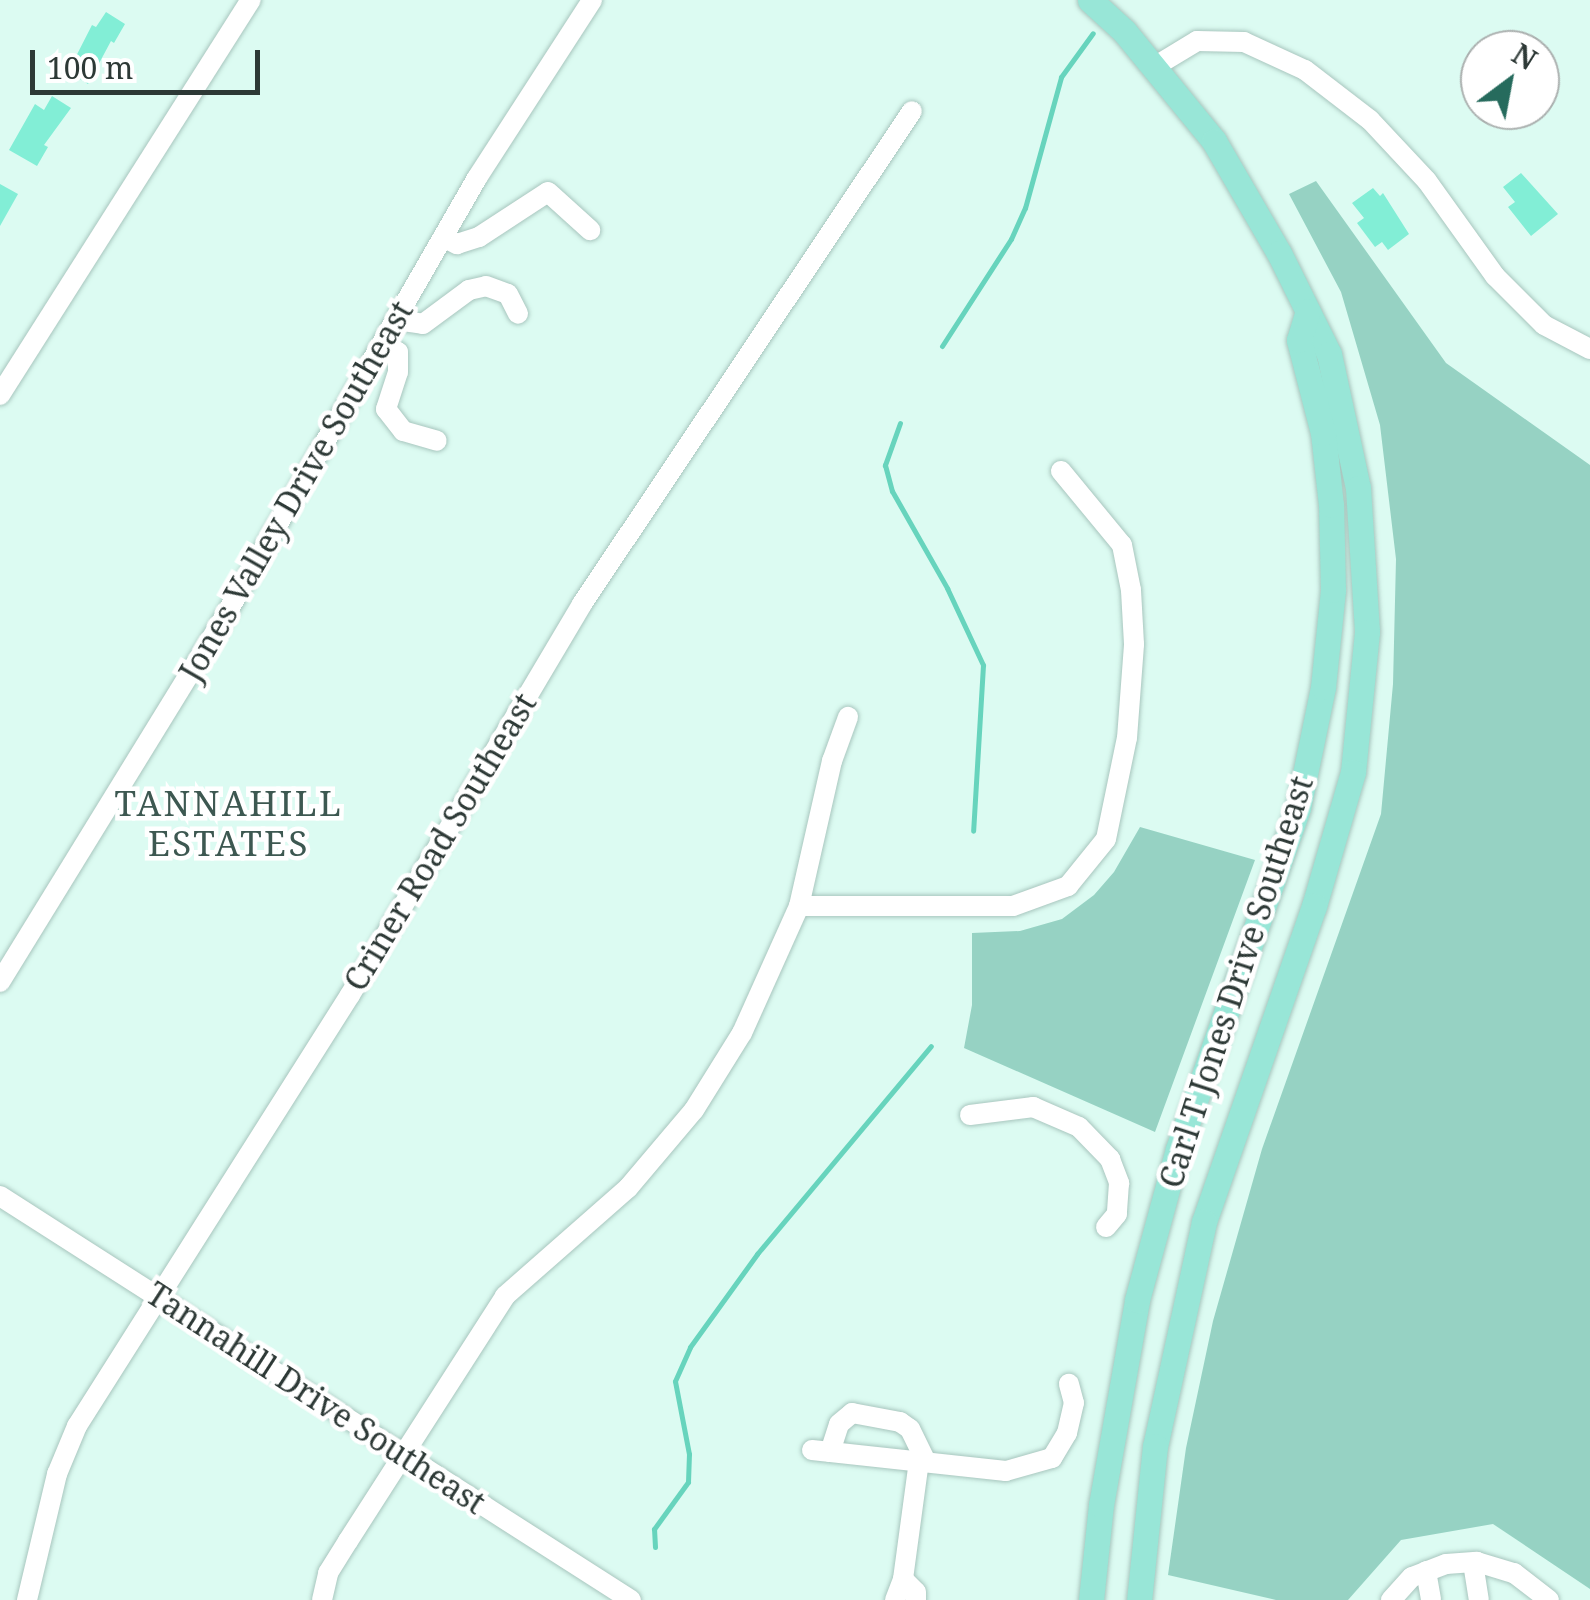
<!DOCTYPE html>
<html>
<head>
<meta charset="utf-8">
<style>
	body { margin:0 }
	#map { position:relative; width:1590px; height:1600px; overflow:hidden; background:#dcfbf2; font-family:"Noto Serif",serif }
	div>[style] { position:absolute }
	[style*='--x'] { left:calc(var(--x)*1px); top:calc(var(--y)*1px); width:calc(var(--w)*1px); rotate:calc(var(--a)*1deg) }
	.green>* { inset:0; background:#96d2c3 }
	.stream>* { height:5px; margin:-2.5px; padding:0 2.5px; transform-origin:2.5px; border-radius:2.5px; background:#67d4bd }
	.building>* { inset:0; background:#82eed6 }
	.roads { filter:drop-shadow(0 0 2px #a8c6be) drop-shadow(0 0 2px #a8c6be) }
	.minor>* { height:20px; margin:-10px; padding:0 10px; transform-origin:10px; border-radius:10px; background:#fff }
	.major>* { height:25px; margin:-12.5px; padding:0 12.5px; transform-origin:12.5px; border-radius:12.5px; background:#98e6d7 }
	span { translate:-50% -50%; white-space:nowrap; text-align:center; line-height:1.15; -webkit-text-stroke:9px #fff; paint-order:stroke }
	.street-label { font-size:32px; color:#2d3936 }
	.neighbourhood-label { font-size:35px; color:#3d5851; letter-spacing:2.5px }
	.north { position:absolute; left:1460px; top:30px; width:100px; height:100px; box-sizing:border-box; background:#fff; border:2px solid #abb0af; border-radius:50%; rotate:32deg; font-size:28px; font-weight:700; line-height:40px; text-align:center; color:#2d3936 }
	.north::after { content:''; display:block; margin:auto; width:35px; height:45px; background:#266b5d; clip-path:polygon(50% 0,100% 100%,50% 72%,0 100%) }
	.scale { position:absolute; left:30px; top:50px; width:230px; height:45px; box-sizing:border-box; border:5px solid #2d3936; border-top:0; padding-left:12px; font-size:30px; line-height:35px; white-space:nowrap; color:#2d3936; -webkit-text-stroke:8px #fff; paint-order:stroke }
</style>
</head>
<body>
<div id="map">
	<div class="green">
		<i style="clip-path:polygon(1316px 181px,1446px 363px,1590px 465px,1590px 1589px,1493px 1524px,1401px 1540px,1348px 1600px,1276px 1600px,1168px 1575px,1186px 1448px,1213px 1321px,1262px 1149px,1381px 814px,1393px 684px,1396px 559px,1380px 425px,1341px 292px,1289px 194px)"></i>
		<i style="clip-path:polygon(1140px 827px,1255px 860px,1155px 1132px,964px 1048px,972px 1005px,972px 933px,1020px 931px,1062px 919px,1094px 895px,1114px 872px)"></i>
	</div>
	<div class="stream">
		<i style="--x:942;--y:346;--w:127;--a:-57.2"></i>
		<i style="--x:1011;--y:239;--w:34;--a:-66"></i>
		<i style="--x:1025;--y:208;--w:136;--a:-74.6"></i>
		<i style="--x:1061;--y:77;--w:54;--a:-54"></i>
		<i style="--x:900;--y:423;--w:45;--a:109.7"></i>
		<i style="--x:885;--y:465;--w:27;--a:75"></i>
		<i style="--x:892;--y:491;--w:112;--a:60.4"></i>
		<i style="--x:947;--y:588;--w:85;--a:64.9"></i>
		<i style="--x:983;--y:665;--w:166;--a:93.4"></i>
		<i style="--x:655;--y:1547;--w:18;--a:-93"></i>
		<i style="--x:654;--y:1529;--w:58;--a:-54.1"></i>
		<i style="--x:688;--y:1482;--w:28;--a:-88"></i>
		<i style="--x:689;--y:1454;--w:74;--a:-100.9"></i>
		<i style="--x:675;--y:1381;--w:37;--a:-66"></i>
		<i style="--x:690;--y:1347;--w:115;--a:-54.2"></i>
		<i style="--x:757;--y:1254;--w:271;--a:-50.1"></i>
	</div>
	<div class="building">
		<i style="clip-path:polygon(106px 12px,125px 24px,114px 43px,111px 41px,88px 84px,68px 72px,92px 25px,96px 27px)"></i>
		<i style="clip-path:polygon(52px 96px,71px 108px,44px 145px,48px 147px,37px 166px,9px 150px,35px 104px,44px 110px)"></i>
		<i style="clip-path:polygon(1521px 173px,1558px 214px,1531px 236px,1508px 207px,1515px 202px,1503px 187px)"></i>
		<i style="clip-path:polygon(0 184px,18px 194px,0 226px)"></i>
		<i style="clip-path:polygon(1373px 188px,1380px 196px,1383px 193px,1409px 234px,1388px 250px,1382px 242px,1375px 247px,1357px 223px,1364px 218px,1352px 203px)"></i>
	</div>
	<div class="roads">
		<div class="minor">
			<i style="--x:1154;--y:67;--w:50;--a:-31.2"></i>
			<i style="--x:1197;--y:41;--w:47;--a:1.2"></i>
			<i style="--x:1244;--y:42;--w:67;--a:24.7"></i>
			<i style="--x:1305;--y:70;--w:82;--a:37.6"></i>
			<i style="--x:1370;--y:120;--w:83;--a:46.9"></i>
			<i style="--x:1427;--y:181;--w:117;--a:54.4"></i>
			<i style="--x:1495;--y:276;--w:69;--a:45"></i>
			<i style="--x:1544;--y:325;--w:52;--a:27.6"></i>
			<i style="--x:443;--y:237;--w:16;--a:27"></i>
			<i style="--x:457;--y:244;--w:23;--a:-18"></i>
			<i style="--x:479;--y:237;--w:82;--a:-33.1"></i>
			<i style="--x:548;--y:192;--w:57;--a:42.1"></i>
			<i style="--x:396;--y:320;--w:27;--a:8"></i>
			<i style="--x:423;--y:324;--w:57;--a:-36.5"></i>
			<i style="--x:469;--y:290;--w:17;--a:-13"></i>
			<i style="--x:486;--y:286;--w:23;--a:20"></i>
			<i style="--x:508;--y:294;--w:22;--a:63"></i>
			<i style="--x:382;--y:344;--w:18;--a:27"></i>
			<i style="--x:398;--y:352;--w:20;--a:90"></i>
			<i style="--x:398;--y:372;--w:39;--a:108"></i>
			<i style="--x:386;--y:409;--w:28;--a:52"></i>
			<i style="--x:403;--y:431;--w:35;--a:16"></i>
			<i style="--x:0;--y:395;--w:468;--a:-57.6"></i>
			<i style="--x:799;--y:906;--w:214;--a:0"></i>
			<i style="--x:1013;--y:906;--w:59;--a:-20"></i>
			<i style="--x:1068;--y:886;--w:60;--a:-51"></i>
			<i style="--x:1106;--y:839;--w:103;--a:-78.3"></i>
			<i style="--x:1127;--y:738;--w:94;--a:-85.7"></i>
			<i style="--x:1134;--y:644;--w:54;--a:-93.2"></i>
			<i style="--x:1131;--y:590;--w:46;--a:-101.3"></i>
			<i style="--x:1122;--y:545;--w:96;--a:-129.5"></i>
			<i style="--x:0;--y:982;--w:422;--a:-58.4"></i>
			<i style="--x:221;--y:623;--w:513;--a:-60.09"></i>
			<i style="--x:477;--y:178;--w:212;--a:-57.1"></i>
			<i style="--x:970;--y:1115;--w:64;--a:-7.2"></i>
			<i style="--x:1033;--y:1107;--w:50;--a:23.5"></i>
			<i style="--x:1079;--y:1127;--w:45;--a:45.9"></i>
			<i style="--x:1110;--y:1159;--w:26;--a:69"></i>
			<i style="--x:1119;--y:1183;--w:31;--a:94"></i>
			<i style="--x:1117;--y:1214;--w:17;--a:130"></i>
			<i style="--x:0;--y:1196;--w:749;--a:32.63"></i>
			<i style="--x:812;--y:1450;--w:195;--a:6.2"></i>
			<i style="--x:1006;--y:1471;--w:48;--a:-15.8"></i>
			<i style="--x:1052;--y:1458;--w:29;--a:-59"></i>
			<i style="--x:1067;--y:1433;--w:31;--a:-77"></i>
			<i style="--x:1074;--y:1403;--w:20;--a:-105"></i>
			<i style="--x:830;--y:1452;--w:29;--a:-72"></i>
			<i style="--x:839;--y:1424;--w:17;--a:-40"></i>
			<i style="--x:852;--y:1413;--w:49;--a:10.6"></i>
			<i style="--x:900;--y:1422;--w:12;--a:35"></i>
			<i style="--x:910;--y:1429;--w:37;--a:64"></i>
			<i style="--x:1473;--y:1563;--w:37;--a:81"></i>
			<i style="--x:1426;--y:1571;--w:29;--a:80"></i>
			<i style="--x:903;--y:1579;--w:18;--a:45"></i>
			<i style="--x:916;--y:1592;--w:8;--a:90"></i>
			<i style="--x:27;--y:1600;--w:130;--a:-76.6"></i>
			<i style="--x:57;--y:1474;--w:52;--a:-67.4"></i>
			<i style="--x:77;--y:1426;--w:510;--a:-57.65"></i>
			<i style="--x:350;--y:995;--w:455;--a:-59.3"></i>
			<i style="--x:582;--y:604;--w:593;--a:-56.2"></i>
			<i style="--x:322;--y:1600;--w:28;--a:-77"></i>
			<i style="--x:328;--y:1573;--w:38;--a:-58"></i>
			<i style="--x:348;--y:1541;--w:291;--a:-57.3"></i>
			<i style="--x:505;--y:1296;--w:164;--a:-41.3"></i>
			<i style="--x:628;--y:1188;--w:102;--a:-49.8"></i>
			<i style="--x:694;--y:1110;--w:91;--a:-58.1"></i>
			<i style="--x:742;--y:1033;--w:139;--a:-65.8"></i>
			<i style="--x:799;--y:906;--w:149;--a:-77.2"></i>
			<i style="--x:832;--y:761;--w:47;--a:-70"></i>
			<i style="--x:895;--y:1600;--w:22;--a:-69"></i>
			<i style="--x:903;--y:1579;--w:119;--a:-82.3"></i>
			<i style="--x:1391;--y:1600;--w:31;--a:-48"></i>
			<i style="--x:1412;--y:1577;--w:36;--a:-21"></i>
			<i style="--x:1446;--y:1564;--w:31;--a:-4"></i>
			<i style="--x:1477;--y:1562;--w:39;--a:17"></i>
			<i style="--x:1514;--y:1573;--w:44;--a:37.6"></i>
		</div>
		<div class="major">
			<i style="--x:1090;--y:0;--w:46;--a:42.4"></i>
			<i style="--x:1124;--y:31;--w:142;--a:50.7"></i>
			<i style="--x:1214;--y:141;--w:129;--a:59.9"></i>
			<i style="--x:1279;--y:253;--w:113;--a:63.7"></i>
			<i style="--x:1329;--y:354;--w:137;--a:77.8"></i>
			<i style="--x:1358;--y:488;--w:144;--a:86.4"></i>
			<i style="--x:1367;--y:632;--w:141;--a:95.7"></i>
			<i style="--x:1353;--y:772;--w:140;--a:106.2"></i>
			<i style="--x:1314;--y:906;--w:335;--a:109.2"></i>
			<i style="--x:1204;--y:1222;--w:229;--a:102.3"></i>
			<i style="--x:1155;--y:1446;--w:155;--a:95.9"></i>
			<i style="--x:1091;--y:1600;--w:96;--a:-84"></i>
			<i style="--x:1101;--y:1505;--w:208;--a:-80"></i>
			<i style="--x:1137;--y:1300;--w:156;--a:-74.8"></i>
			<i style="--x:1178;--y:1149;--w:361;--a:-70.6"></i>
			<i style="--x:1298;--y:808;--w:124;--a:-78.3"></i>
			<i style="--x:1323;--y:687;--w:98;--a:-84.1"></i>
			<i style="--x:1333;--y:590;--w:85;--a:-91.3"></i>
			<i style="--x:1331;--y:505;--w:72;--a:-96.3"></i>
			<i style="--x:1323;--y:433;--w:96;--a:-104.5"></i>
			<i style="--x:1299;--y:340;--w:30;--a:-73"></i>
		</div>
	</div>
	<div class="street-label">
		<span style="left:296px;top:491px;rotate:-60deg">Jones Valley Drive Southeast</span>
		<span style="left:440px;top:842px;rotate:-59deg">Criner Road Southeast</span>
		<span style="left:1236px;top:982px;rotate:-72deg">Carl T Jones Drive Southeast</span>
		<span style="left:316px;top:1398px;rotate:33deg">Tannahill Drive Southeast</span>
	</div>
	<div class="neighbourhood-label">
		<span style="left:229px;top:823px">TANNAHILL<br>ESTATES</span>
	</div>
	<div class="north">N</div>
	<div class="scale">100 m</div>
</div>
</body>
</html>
